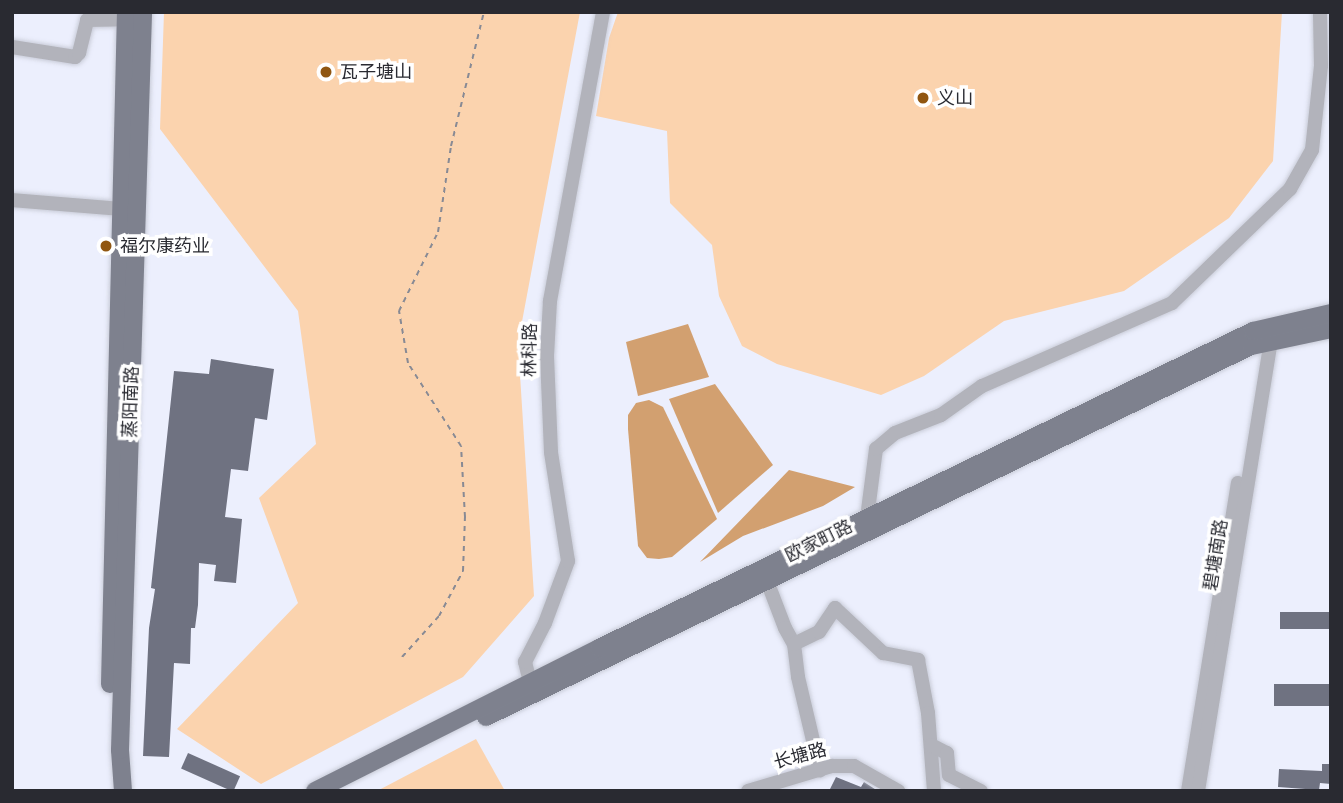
<!DOCTYPE html>
<html>
<head>
<meta charset="utf-8">
<style>
	body { margin:0 }
	#map { position:relative; width:1343px; height:803px; overflow:hidden; background:#eceffd; font-family:"Roboto Serif","Noto Sans SC",serif }
	div>[style] { position:absolute }
	[style*='--x'] { left:calc(var(--x)*1px); top:calc(var(--y)*1px); width:calc(var(--w)*1px); rotate:calc(var(--a)*1deg) }
	.green>* { inset:0; background:#fbd3ae }
	.water>* { inset:0; background:#d2a070 }
	.building>* { inset:0; background:#6f7281; transform-origin:0 0 }
	.path>* { height:2px; margin-top:-1px; transform-origin:0; background:repeating-linear-gradient(90deg,#888a94 0 5px,transparent 0 10px) }
	.roads { filter:drop-shadow(0 0 2px #c9ccd8) drop-shadow(0 0 2px #c9ccd8) }
	.minor>* { height:14px; margin:-7px; padding:0 7px; transform-origin:7px; border-radius:7px; background:#b2b3bb }
	.major>* { height:18px; margin:-9px; padding:0 9px; transform-origin:9px; border-radius:9px; background:#7e818e }
	.dots>* { width:19px; height:19px; translate:-50% -50%; box-sizing:border-box; border:4px solid #fff; border-radius:50% }
	span { translate:-50% -50%; white-space:nowrap; text-align:center; line-height:1.15; -webkit-text-stroke:7px #fff; paint-order:stroke }
	.poi-label { font-size:18px; color:#292a31 }
	.left { translate:0 -50%; text-align:left }
	.street-label { font-size:18px; color:#292a31 }
	.frame { position:absolute; inset:0; border:14px solid #292a31; pointer-events:none }
</style>
</head>
<body>
<div id="map">
	<div class="green">
		<i style="clip-path:polygon(164px 12px,580px 12px,518px 343px,534px 596px,463px 677px,261px 784px,177px 729px,298px 603px,259px 498px,316px 444px,298px 311px,160px 129px)"></i>
		<i style="clip-path:polygon(618px 12px,1282px 12px,1273px 161px,1229px 218px,1124px 291px,1004px 321px,924px 376px,881px 395px,777px 364px,742px 346px,719px 296px,712px 245px,670px 203px,667px 131px,596px 116px,609px 38px)"></i>
		<i style="clip-path:polygon(476px 739px,505px 791px,377px 791px)"></i>
	</div>
	<div class="water">
		<i style="clip-path:polygon(688px 324px,709px 377px,638px 396px,626px 342px)"></i>
		<i style="clip-path:polygon(715px 384px,773px 465px,718px 513px,669px 399px)"></i>
		<i style="clip-path:polygon(649px 400px,663px 407px,717px 519px,672px 557px,659px 559px,647px 558px,638px 546px,628px 429px,628px 415px,636px 403px)"></i>
		<i style="clip-path:polygon(789px 470px,855px 487px,823px 506px,743px 536px,700px 562px)"></i>
	</div>
	<div class="building">
		<i style="clip-path:polygon(211px 359px,274px 369px,267px 420px,255px 418px,248px 471px,231px 469px,225px 517px,242px 519px,236px 583px,214px 581px,216px 565px,199px 563px,198px 605px,195px 628px,191px 628px,190px 664px,174px 663px,169px 757px,143px 756px,149px 628px,155px 589px,151px 588px,174px 371px,209px 374px)"></i>
		<i style="left:1331px;top:612px;width:17px;height:51px;rotate:90deg"></i>
		<i style="left:1331px;top:684px;width:22px;height:57px;rotate:90deg"></i>
		<i style="left:188px;top:753px;width:57px;height:17px;rotate:24deg"></i>
		<i style="clip-path:polygon(1322px 764px,1331px 764px,1331px 784px,1320px 783px,1319px 790px,1278px 787px,1279px 769px,1322px 771px)"></i>
		<i style="clip-path:polygon(836px 777px,861px 787px,864px 782px,878px 791px,829px 791px)"></i>
	</div>
	<div class="path">
		<i style="--x:402;--y:657;--w:55;--a:-47.9"></i>
		<i style="--x:439;--y:616;--w:51;--a:-61.9"></i>
		<i style="--x:463;--y:571;--w:54;--a:-87.9"></i>
		<i style="--x:465;--y:517;--w:71;--a:-93.2"></i>
		<i style="--x:461;--y:446;--w:98;--a:-122.6"></i>
		<i style="--x:408;--y:363;--w:53;--a:-99.8"></i>
		<i style="--x:399;--y:311;--w:88;--a:-63.7"></i>
		<i style="--x:438;--y:232;--w:87;--a:-81.4"></i>
		<i style="--x:451;--y:146;--w:138;--a:-76.2"></i>
	</div>
	<div class="roads">
		<div class="minor">
			<i style="--x:12;--y:47;--w:64;--a:9"></i>
			<i style="--x:75;--y:57;--w:6;--a:-45"></i>
			<i style="--x:79;--y:53;--w:34;--a:-76"></i>
			<i style="--x:87;--y:20;--w:39;--a:-1"></i>
			<i style="--x:12;--y:200;--w:109;--a:4.7"></i>
			<i style="--x:867;--y:518;--w:70;--a:-82.6"></i>
			<i style="--x:876;--y:449;--w:25;--a:-40"></i>
			<i style="--x:895;--y:433;--w:49;--a:-21.4"></i>
			<i style="--x:941;--y:415;--w:50;--a:-35.3"></i>
			<i style="--x:982;--y:386;--w:207;--a:-23.6"></i>
			<i style="--x:1172;--y:303;--w:164;--a:-44"></i>
			<i style="--x:1290;--y:189;--w:45;--a:-60.6"></i>
			<i style="--x:1312;--y:150;--w:84;--a:-83.9"></i>
			<i style="--x:1321;--y:66;--w:54;--a:-91.1"></i>
			<i style="--x:767;--y:581;--w:50;--a:69"></i>
			<i style="--x:785;--y:628;--w:18;--a:61"></i>
			<i style="--x:794;--y:644;--w:33;--a:83"></i>
			<i style="--x:798;--y:677;--w:96;--a:76.7"></i>
			<i style="--x:794;--y:644;--w:28;--a:-26"></i>
			<i style="--x:819;--y:632;--w:29;--a:-56"></i>
			<i style="--x:835;--y:608;--w:66;--a:43.2"></i>
			<i style="--x:883;--y:653;--w:36;--a:11"></i>
			<i style="--x:918;--y:660;--w:54;--a:79.3"></i>
			<i style="--x:928;--y:713;--w:78;--a:85.6"></i>
			<i style="--x:530;--y:682;--w:21;--a:-104"></i>
			<i style="--x:525;--y:662;--w:44;--a:-62.9"></i>
			<i style="--x:545;--y:623;--w:66;--a:-69.6"></i>
			<i style="--x:568;--y:561;--w:110;--a:-98.9"></i>
			<i style="--x:551;--y:452;--w:96;--a:-92.4"></i>
			<i style="--x:547;--y:356;--w:55;--a:-86.9"></i>
			<i style="--x:550;--y:301;--w:294;--a:-79.6"></i>
			<i style="--x:931;--y:745;--w:18;--a:27"></i>
			<i style="--x:947;--y:753;--w:22;--a:85"></i>
			<i style="--x:949;--y:775;--w:36;--a:27"></i>
			<i style="--x:748;--y:791;--w:88;--a:-16.6"></i>
			<i style="--x:832;--y:766;--w:22;--a:0"></i>
			<i style="--x:854;--y:766;--w:51;--a:29.6"></i>
			<i style="--x:1188;--y:791;--w:312;--a:-80.8"></i>
			<i style="--x:1198;--y:791;--w:464;--a:-80.8"></i>
		</div>
		<div class="major">
			<i style="--x:110;--y:684;--w:672;--a:-88.64"></i>
			<i style="--x:486;--y:717;--w:850;--a:-25.87"></i>
			<i style="--x:1251;--y:346;--w:82;--a:-12"></i>
			<i style="--x:123;--y:791;--w:41;--a:-94.2"></i>
			<i style="--x:120;--y:750;--w:738;--a:-88.21"></i>
			<i style="--x:315;--y:791;--w:318;--a:-26.7"></i>
			<i style="--x:599;--y:648;--w:727;--a:-25.86"></i>
			<i style="--x:1253;--y:331;--w:80;--a:-13"></i>
		</div>
	</div>
	<div class="dots">
		<i style="left:326px;top:72px;background:#905611"></i>
		<i style="left:923px;top:98px;background:#905611"></i>
		<i style="left:106px;top:246px;background:#905611"></i>
	</div>
	<div class="poi-label">
		<span class="left" style="left:340px;top:72px">瓦子塘山</span>
		<span class="left" style="left:937px;top:98px">义山</span>
		<span class="left" style="left:120px;top:246px">福尔康药业</span>
	</div>
	<div class="street-label">
		<span style="left:530px;top:350px;rotate:-89deg">林科路</span>
		<span style="left:131px;top:402px;rotate:-88deg">蒸阳南路</span>
		<span style="left:819px;top:541px;rotate:-26deg">欧家町路</span>
		<span style="left:1216px;top:555px;rotate:-81deg">碧塘南路</span>
		<span style="left:800px;top:756px;rotate:-15deg">长塘路</span>
	</div>
	<div class="frame"></div>
</div>
</body>
</html>
